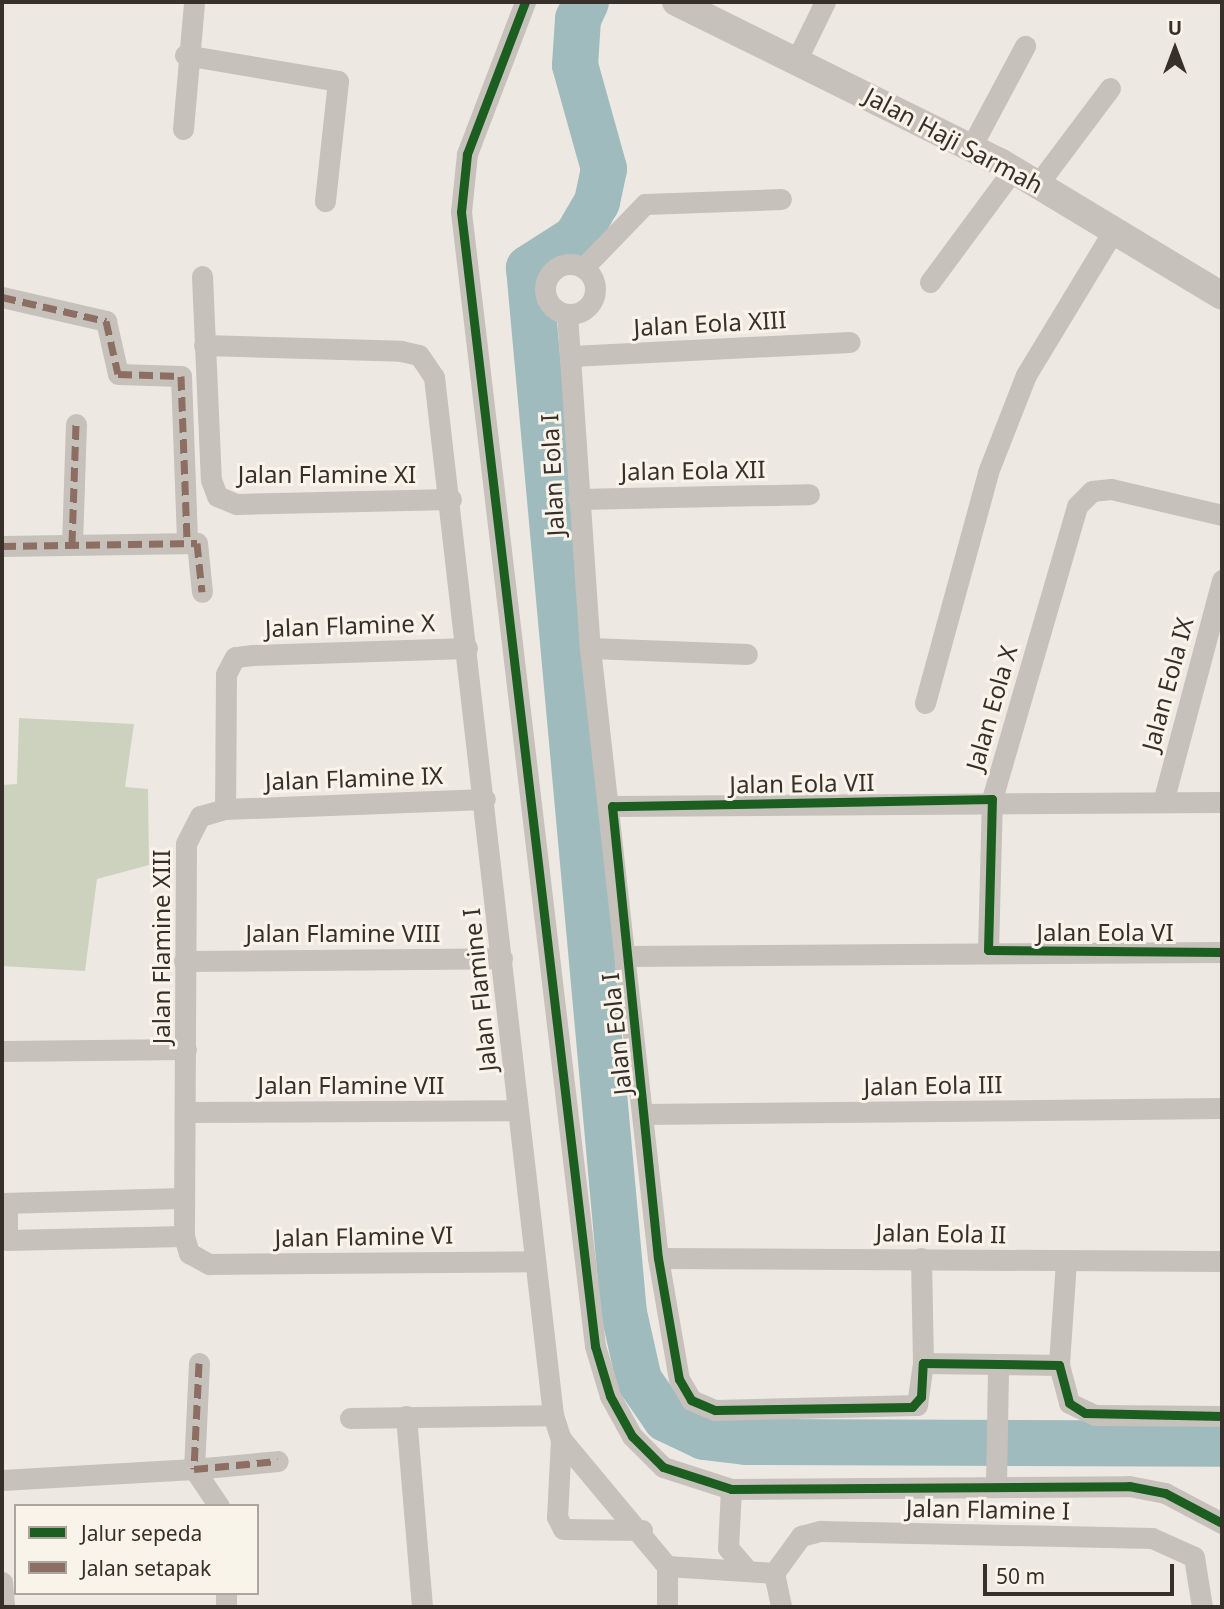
<!DOCTYPE html>
<html>
<head>
<meta charset="utf-8">
<style>
	body { margin:0 }
	#map { position:relative; width:1224px; height:1609px; overflow:hidden; background:#ede9e2; font-family:"Noto Sans",sans-serif }
	div>[style] { position:absolute }
	[style*='--x'] { left:calc(var(--x)*1px); top:calc(var(--y)*1px); width:calc(var(--w)*1px); rotate:calc(var(--a)*1deg) }
	.green>* { inset:0; background:#ccd2bd }
	.river>* { height:46px; margin:-23px; padding:0 23px; transform-origin:23px; border-radius:23px; background:#9fbbbe }
	.minor>* { height:21px; margin:-10.5px; padding:0 10.5px; transform-origin:10.5px; border-radius:10.5px; background:#c6c1ba }
	.minor>.ring { margin:-10.5px; padding:0; box-sizing:content-box; background:none; border:21px solid #c6c1ba; border-radius:50% }
	.tertiary>* { height:28px; margin:-14px; padding:0 14px; transform-origin:14px; border-radius:14px; background:#c6c1ba }
	.quiet>* { height:7px; margin-top:-3.5px; transform-origin:0; background:repeating-linear-gradient(90deg,#8d6e63 0 14px,transparent 0 21px) }
	.cycleway>* { height:9px; margin:-4.5px; padding:0 4.5px; transform-origin:4.5px; border-radius:4.5px; background:#1b5e20 }
	span { translate:-50% -50%; white-space:nowrap; text-align:center; line-height:1.15; -webkit-text-stroke:6px #f9f4ea; paint-order:stroke }
	.street-label { font-size:24px; color:#372f29 }
	.frame { position:absolute; inset:0; border:4px solid #372f29; pointer-events:none }
	.legend { position:absolute; left:14px; top:1504px; width:245px; height:91px; box-sizing:border-box; background:#f9f4ea; border:2px solid #aba59d; margin:0; padding:9px 12px; list-style:none; font-size:21px; color:#372f29 }
	.legend li { display:flex; align-items:center; gap:14px; height:35px }
	.legend b { width:35px; border:2px solid #aba59d }
	.north { position:absolute; left:1140px; top:14px; width:70px; height:70px; -webkit-text-stroke:5px #f9f4ea; paint-order:stroke; rotate:0deg; font-size:19px; font-weight:700; line-height:28px; text-align:center; color:#372f29 }
	.north::after { content:''; display:block; margin:auto; width:24px; height:32px; background:#372f29; clip-path:polygon(50% 0,100% 100%,50% 72%,0 100%) }
	.scale { position:absolute; left:983px; top:1564px; width:191px; height:32px; box-sizing:border-box; border:4px solid #372f29; border-top:0; padding-left:9px; font-size:21px; line-height:24px; white-space:nowrap; color:#372f29; -webkit-text-stroke:5px #f9f4ea; paint-order:stroke }
</style>
</head>
<body>
<div id="map">
	<div class="green">
		<i style="clip-path:polygon(19px 718px,134px 724px,125px 787px,148px 789px,149px 865px,97px 879px,85px 971px,2px 966px,2px 785px,17px 784px)"></i>
	</div>
	<div class="river">
		<i style="--x:586;--y:2;--w:19;--a:115"></i>
		<i style="--x:578;--y:19;--w:46;--a:93.7"></i>
		<i style="--x:575;--y:65;--w:108;--a:74.4"></i>
		<i style="--x:604;--y:169;--w:34;--a:102"></i>
		<i style="--x:597;--y:202;--w:42;--a:120.3"></i>
		<i style="--x:576;--y:238;--w:56;--a:147.4"></i>
		<i style="--x:529;--y:268;--w:1049;--a:84.81"></i>
		<i style="--x:624;--y:1313;--w:69;--a:77.4"></i>
		<i style="--x:639;--y:1380;--w:47;--a:55.3"></i>
		<i style="--x:666;--y:1419;--w:42;--a:25.3"></i>
		<i style="--x:704;--y:1437;--w:42;--a:6.8"></i>
		<i style="--x:746;--y:1442;--w:476;--a:0.2"></i>
	</div>
	<div class="minor">
		<i style="--x:525;--y:2;--w:163;--a:110.9"></i>
		<i style="--x:467;--y:154;--w:58;--a:95.9"></i>
		<i style="--x:461;--y:212;--w:1142;--a:83.26"></i>
		<i style="--x:595;--y:1346;--w:52;--a:73.3"></i>
		<i style="--x:610;--y:1396;--w:46;--a:61.2"></i>
		<i style="--x:632;--y:1436;--w:44;--a:45"></i>
		<i style="--x:663;--y:1467;--w:71;--a:17.9"></i>
		<i style="--x:731;--y:1489;--w:398;--a:-0.4"></i>
		<i style="--x:1129;--y:1486;--w:37;--a:11"></i>
		<i style="--x:1165;--y:1493;--w:64;--a:27.8"></i>
		<i style="--x:185;--y:55;--w:155;--a:9.6"></i>
		<i style="--x:338;--y:81;--w:121;--a:96.2"></i>
		<i style="--x:798;--y:57;--w:61;--a:-63.9"></i>
		<i style="--x:183;--y:129;--w:127;--a:-85"></i>
		<i style="--x:970;--y:149;--w:117;--a:-61.9"></i>
		<i style="--x:1038;--y:184;--w:120;--a:-53.1"></i>
		<i class="ring" style="left:545px;top:264px;width:29px;height:29px"></i>
		<i style="--x:584;--y:267;--w:88;--a:-45.9"></i>
		<i style="--x:645;--y:204;--w:136;--a:-2.1"></i>
		<i style="--x:202;--y:276;--w:204;--a:87.5"></i>
		<i style="--x:211;--y:480;--w:17;--a:69"></i>
		<i style="--x:217;--y:496;--w:21;--a:23"></i>
		<i style="--x:236;--y:504;--w:215;--a:-1.3"></i>
		<i style="--x:930;--y:282;--w:139;--a:-53.5"></i>
		<i style="--x:2;--y:297;--w:107;--a:13"></i>
		<i style="--x:106;--y:321;--w:54;--a:77.2"></i>
		<i style="--x:118;--y:374;--w:63;--a:1.8"></i>
		<i style="--x:181;--y:376;--w:166;--a:87.9"></i>
		<i style="--x:567;--y:314;--w:335;--a:86.1"></i>
		<i style="--x:590;--y:648;--w:614;--a:83.64"></i>
		<i style="--x:658;--y:1258;--w:123;--a:80.2"></i>
		<i style="--x:679;--y:1379;--w:24;--a:60"></i>
		<i style="--x:691;--y:1400;--w:26;--a:23"></i>
		<i style="--x:715;--y:1410;--w:202;--a:-1.4"></i>
		<i style="--x:917;--y:1405;--w:42;--a:-81.9"></i>
		<i style="--x:923;--y:1363;--w:105;--a:-91.1"></i>
		<i style="--x:204;--y:345;--w:197;--a:1.7"></i>
		<i style="--x:401;--y:351;--w:18;--a:13"></i>
		<i style="--x:419;--y:355;--w:27;--a:56"></i>
		<i style="--x:434;--y:377;--w:1045;--a:83.46"></i>
		<i style="--x:553;--y:1415;--w:25;--a:72"></i>
		<i style="--x:561;--y:1439;--w:165;--a:50.2"></i>
		<i style="--x:572;--y:356;--w:278;--a:-2.9"></i>
		<i style="--x:578;--y:499;--w:231;--a:-1.2"></i>
		<i style="--x:72;--y:544;--w:120;--a:-88.1"></i>
		<i style="--x:2;--y:546;--w:195;--a:-0.9"></i>
		<i style="--x:197;--y:543;--w:49;--a:84.2"></i>
		<i style="--x:467;--y:648;--w:215;--a:178.1"></i>
		<i style="--x:252;--y:655;--w:17;--a:173"></i>
		<i style="--x:235;--y:657;--w:19;--a:118"></i>
		<i style="--x:226;--y:674;--w:135;--a:90.4"></i>
		<i style="--x:225;--y:809;--w:26;--a:164"></i>
		<i style="--x:200;--y:816;--w:31;--a:117"></i>
		<i style="--x:186;--y:844;--w:392;--a:90.3"></i>
		<i style="--x:184;--y:1236;--w:18;--a:74"></i>
		<i style="--x:189;--y:1253;--w:23;--a:29"></i>
		<i style="--x:209;--y:1264;--w:324;--a:-0.5"></i>
		<i style="--x:590;--y:648;--w:157;--a:2.2"></i>
		<i style="--x:925;--y:703;--w:239;--a:-74.7"></i>
		<i style="--x:988;--y:472;--w:104;--a:-68.6"></i>
		<i style="--x:1026;--y:375;--w:166;--a:-58.8"></i>
		<i style="--x:1163;--y:802;--w:230;--a:-75.1"></i>
		<i style="--x:612;--y:806;--w:610;--a:-0.38"></i>
		<i style="--x:225;--y:809;--w:260;--a:-2.2"></i>
		<i style="--x:988;--y:950;--w:151;--a:-88.5"></i>
		<i style="--x:992;--y:799;--w:305;--a:-73.8"></i>
		<i style="--x:1077;--y:506;--w:21;--a:-45"></i>
		<i style="--x:1092;--y:491;--w:19;--a:-6"></i>
		<i style="--x:1111;--y:489;--w:114;--a:13.2"></i>
		<i style="--x:627;--y:956;--w:595;--a:-0.39"></i>
		<i style="--x:184;--y:961;--w:318;--a:-0.5"></i>
		<i style="--x:2;--y:1051;--w:184;--a:-0.6"></i>
		<i style="--x:185;--y:1112;--w:332;--a:-0.3"></i>
		<i style="--x:644;--y:1114;--w:578;--a:-0.59"></i>
		<i style="--x:2;--y:1203;--w:180;--a:-1.6"></i>
		<i style="--x:7;--y:1203;--w:37;--a:90"></i>
		<i style="--x:7;--y:1240;--w:177;--a:-1.3"></i>
		<i style="--x:658;--y:1258;--w:564;--a:0.3"></i>
		<i style="--x:1066;--y:1261;--w:104;--a:93.9"></i>
		<i style="--x:1059;--y:1365;--w:39;--a:75"></i>
		<i style="--x:1069;--y:1403;--w:29;--a:25"></i>
		<i style="--x:1095;--y:1415;--w:127;--a:0.5"></i>
		<i style="--x:199;--y:1363;--w:106;--a:92.7"></i>
		<i style="--x:194;--y:1469;--w:84;--a:-5.4"></i>
		<i style="--x:923;--y:1363;--w:136;--a:0.8"></i>
		<i style="--x:406;--y:1416;--w:192;--a:85.2"></i>
		<i style="--x:350;--y:1418;--w:203;--a:-0.8"></i>
		<i style="--x:561;--y:1439;--w:78;--a:92.9"></i>
		<i style="--x:557;--y:1517;--w:13;--a:63"></i>
		<i style="--x:563;--y:1529;--w:79;--a:0.7"></i>
		<i style="--x:2;--y:1480;--w:192;--a:-3.3"></i>
		<i style="--x:194;--y:1469;--w:45;--a:56"></i>
		<i style="--x:996;--y:1485;--w:119;--a:-89"></i>
		<i style="--x:731;--y:1489;--w:59;--a:92.9"></i>
		<i style="--x:728;--y:1548;--w:28;--a:49"></i>
		<i style="--x:667;--y:1566;--w:107;--a:3.7"></i>
		<i style="--x:774;--y:1573;--w:46;--a:-53.9"></i>
		<i style="--x:801;--y:1536;--w:20;--a:-15"></i>
		<i style="--x:820;--y:1531;--w:332;--a:1.2"></i>
		<i style="--x:1152;--y:1538;--w:46;--a:24.3"></i>
		<i style="--x:1194;--y:1557;--w:51;--a:80.9"></i>
		<i style="--x:774;--y:1573;--w:35;--a:78"></i>
		<i style="--x:2;--y:1582;--w:25;--a:85"></i>
		<i style="--x:226;--y:1593;--w:14;--a:90"></i>
		<i style="--x:667;--y:1607;--w:41;--a:-90"></i>
	</div>
	<div class="tertiary">
		<i style="--x:676;--y:2;--w:361;--a:26.3"></i>
		<i style="--x:1000;--y:162;--w:259;--a:31.1"></i>
	</div>
	<div class="quiet">
		<i style="--x:2;--y:297;--w:107;--a:13"></i>
		<i style="--x:106;--y:321;--w:54;--a:77.2"></i>
		<i style="--x:118;--y:374;--w:63;--a:1.8"></i>
		<i style="--x:181;--y:376;--w:166;--a:87.9"></i>
		<i style="--x:72;--y:544;--w:120;--a:-88.1"></i>
		<i style="--x:2;--y:546;--w:195;--a:-0.9"></i>
		<i style="--x:197;--y:543;--w:49;--a:84.2"></i>
		<i style="--x:199;--y:1363;--w:106;--a:92.7"></i>
		<i style="--x:194;--y:1469;--w:84;--a:-5.4"></i>
	</div>
	<div class="cycleway">
		<i style="--x:525;--y:2;--w:163;--a:110.9"></i>
		<i style="--x:467;--y:154;--w:58;--a:95.9"></i>
		<i style="--x:461;--y:212;--w:1142;--a:83.26"></i>
		<i style="--x:595;--y:1346;--w:52;--a:73.3"></i>
		<i style="--x:610;--y:1396;--w:46;--a:61.2"></i>
		<i style="--x:632;--y:1436;--w:44;--a:45"></i>
		<i style="--x:663;--y:1467;--w:71;--a:17.9"></i>
		<i style="--x:731;--y:1489;--w:398;--a:-0.4"></i>
		<i style="--x:1129;--y:1486;--w:37;--a:11"></i>
		<i style="--x:1165;--y:1493;--w:64;--a:27.8"></i>
		<i style="--x:1222;--y:952;--w:234;--a:-179.5"></i>
		<i style="--x:988;--y:950;--w:151;--a:-88.5"></i>
		<i style="--x:992;--y:799;--w:380;--a:178.9"></i>
		<i style="--x:612;--y:806;--w:454;--a:84.2"></i>
		<i style="--x:658;--y:1258;--w:123;--a:80.2"></i>
		<i style="--x:679;--y:1379;--w:24;--a:60"></i>
		<i style="--x:691;--y:1400;--w:26;--a:23"></i>
		<i style="--x:715;--y:1410;--w:197;--a:-0.9"></i>
		<i style="--x:912;--y:1407;--w:13;--a:-48"></i>
		<i style="--x:921;--y:1397;--w:34;--a:-87"></i>
		<i style="--x:923;--y:1363;--w:136;--a:0.8"></i>
		<i style="--x:1059;--y:1365;--w:39;--a:75"></i>
		<i style="--x:1069;--y:1403;--w:19;--a:32"></i>
		<i style="--x:1085;--y:1413;--w:137;--a:1.3"></i>
	</div>
	<div class="street-label">
		<span style="left:954px;top:140px;rotate:28deg">Jalan Haji Sarmah</span>
		<span style="left:710px;top:323px;rotate:-3deg">Jalan Eola XIII</span>
		<span style="left:693px;top:470px;rotate:-1deg">Jalan Eola XII</span>
		<span style="left:327px;top:474px">Jalan Flamine XI</span>
		<span style="left:552px;top:475px;rotate:-93deg">Jalan Eola I</span>
		<span style="left:350px;top:625px;rotate:-2deg">Jalan Flamine X</span>
		<span style="left:1167px;top:684px;rotate:-75deg">Jalan Eola IX</span>
		<span style="left:991px;top:708px;rotate:-74deg">Jalan Eola X</span>
		<span style="left:354px;top:778px;rotate:-2deg">Jalan Flamine IX</span>
		<span style="left:802px;top:783px;rotate:-1deg">Jalan Eola VII</span>
		<span style="left:1105px;top:932px">Jalan Eola VI</span>
		<span style="left:343px;top:933px">Jalan Flamine VIII</span>
		<span style="left:161px;top:947px;rotate:-90deg">Jalan Flamine XIII</span>
		<span style="left:479px;top:990px;rotate:-96deg">Jalan Flamine I</span>
		<span style="left:616px;top:1034px;rotate:-96deg">Jalan Eola I</span>
		<span style="left:351px;top:1085px">Jalan Flamine VII</span>
		<span style="left:933px;top:1085px;rotate:-1deg">Jalan Eola III</span>
		<span style="left:941px;top:1233px;rotate:1deg">Jalan Eola II</span>
		<span style="left:364px;top:1236px;rotate:-1deg">Jalan Flamine VI</span>
		<span style="left:988px;top:1509px;rotate:1deg">Jalan Flamine I</span>
	</div>
	<div class="frame"></div>
	<ul class="legend">
	<li><b style="height:9px;background:#1b5e20"></b>Jalur sepeda</li>
	<li><b style="height:9px;background:#8d6e63"></b>Jalan setapak</li>
	</ul>
	<div class="north">U</div>
	<div class="scale">50 m</div>
</div>
</body>
</html>
